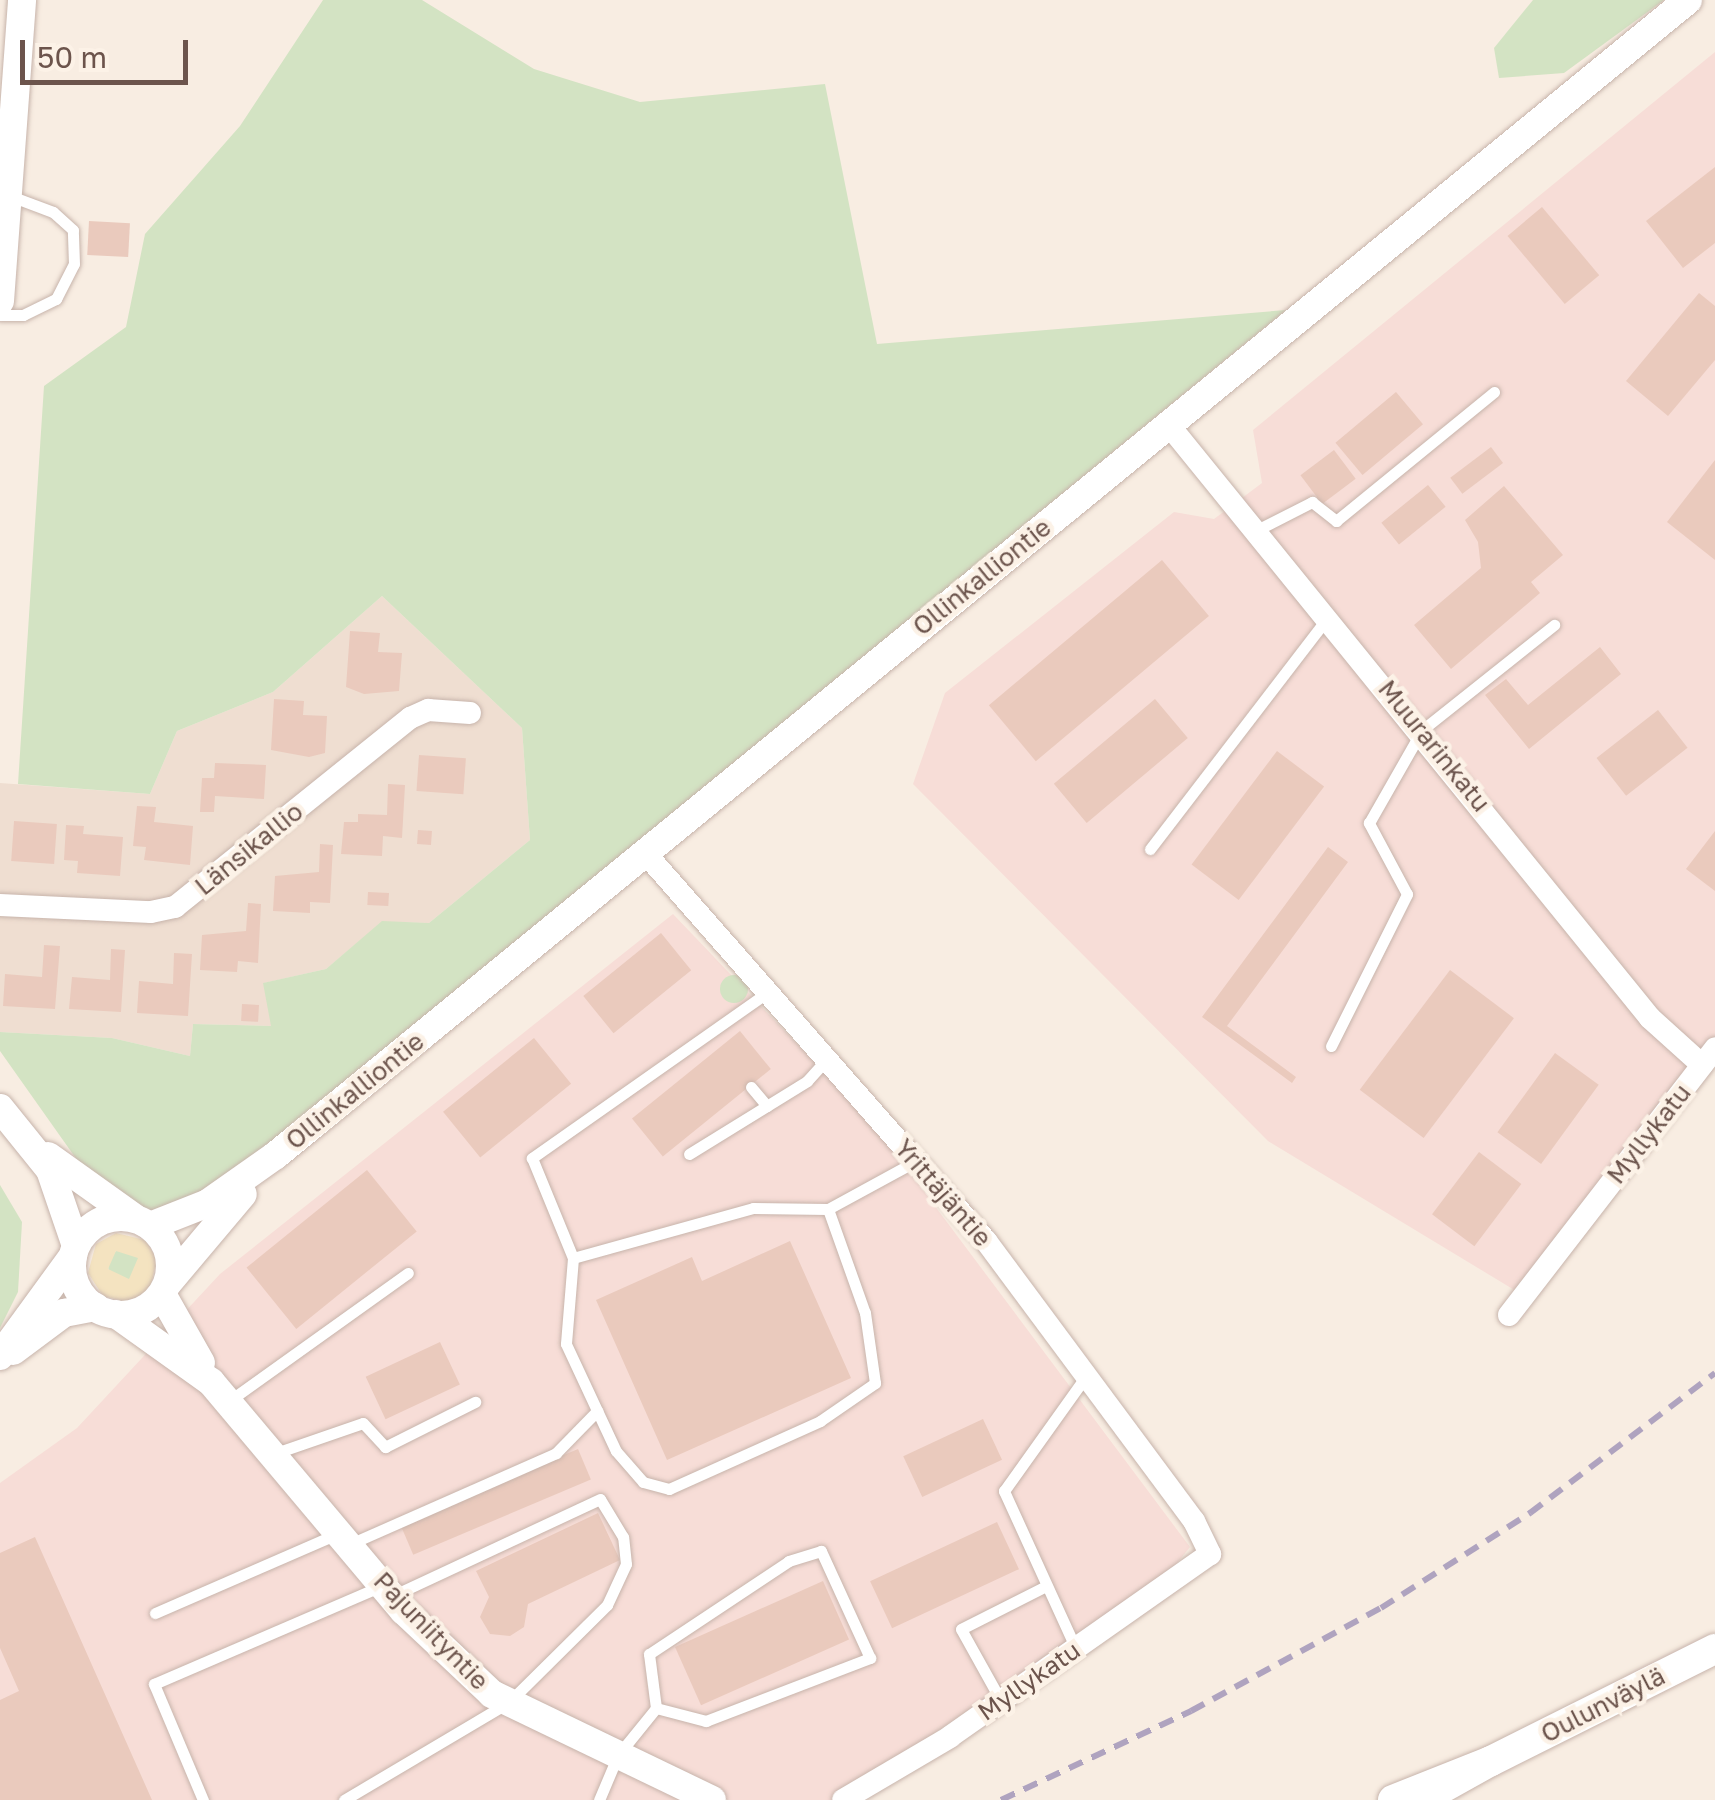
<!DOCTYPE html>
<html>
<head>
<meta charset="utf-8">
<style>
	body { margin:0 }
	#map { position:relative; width:1715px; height:1800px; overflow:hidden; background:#f8ede2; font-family:"Golos Text",sans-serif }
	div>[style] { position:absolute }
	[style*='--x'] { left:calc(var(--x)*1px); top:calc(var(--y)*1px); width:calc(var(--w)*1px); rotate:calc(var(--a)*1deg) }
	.residential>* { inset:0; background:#efded1 }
	.commercial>* { inset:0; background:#f7ddd7 }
	.green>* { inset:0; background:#d3e3c3 }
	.round { border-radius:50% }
	.sand>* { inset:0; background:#f4e3c0 }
	.building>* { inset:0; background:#eacabd; transform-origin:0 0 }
	.roads { filter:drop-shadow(0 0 2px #c7b4ab) drop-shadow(0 0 2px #c7b4ab) }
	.service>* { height:11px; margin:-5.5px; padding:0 5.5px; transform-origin:5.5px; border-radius:5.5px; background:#fff }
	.minor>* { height:22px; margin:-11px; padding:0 11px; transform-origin:11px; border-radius:11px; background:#fff }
	.tertiary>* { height:28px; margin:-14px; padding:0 14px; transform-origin:14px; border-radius:14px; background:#fff }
	.tertiary>.ring { margin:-14px; padding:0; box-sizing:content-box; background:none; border:28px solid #fff; border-radius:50% }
	.secondary>* { height:30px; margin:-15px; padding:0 15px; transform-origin:15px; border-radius:15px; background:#fff }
	.rail>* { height:6px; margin-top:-3px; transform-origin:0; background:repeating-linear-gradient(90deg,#afa3bf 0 15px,transparent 0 25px) }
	span { translate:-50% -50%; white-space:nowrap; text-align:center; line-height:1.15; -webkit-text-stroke:9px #fcf2e7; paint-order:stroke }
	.street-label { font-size:25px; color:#6c544c }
	.scale { position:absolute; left:20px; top:40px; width:168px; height:45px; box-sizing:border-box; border:5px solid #6c544c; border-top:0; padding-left:12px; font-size:30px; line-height:35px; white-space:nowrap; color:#6c544c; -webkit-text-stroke:8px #fcf2e7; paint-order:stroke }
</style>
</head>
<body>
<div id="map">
	<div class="residential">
		<i style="clip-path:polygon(382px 596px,522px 728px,530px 840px,429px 923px,382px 922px,326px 969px,264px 983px,272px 1026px,193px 1024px,190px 1056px,112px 1038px,0 1032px,0 783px,150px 794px,177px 731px,273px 692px)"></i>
	</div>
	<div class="commercial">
		<i style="clip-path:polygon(1715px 52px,1715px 1041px,1521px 1294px,1268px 1141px,913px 784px,945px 693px,1174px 512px,1214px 519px,1262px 483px,1253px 430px)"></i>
		<i style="clip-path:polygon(673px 914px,875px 1126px,1190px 1547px,1164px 1579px,835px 1800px,0 1800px,0 1483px,77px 1428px,220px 1274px)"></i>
	</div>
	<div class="green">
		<i style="clip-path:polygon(323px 0,422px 0,534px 69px,640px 102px,825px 84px,877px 344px,1286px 310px,244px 1165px,167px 1214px,125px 1204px,82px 1167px,0 1051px,0 1032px,112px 1038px,190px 1056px,193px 1024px,271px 1026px,263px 983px,326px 969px,382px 921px,429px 923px,530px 840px,522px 728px,382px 596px,273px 692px,177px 731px,150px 794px,18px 784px,44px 386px,126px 327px,145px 234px,240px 126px)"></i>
		<i style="clip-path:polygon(1533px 0,1664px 0,1564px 73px,1499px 78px,1494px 48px)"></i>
		<i class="round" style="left:720px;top:975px;width:28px;height:28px"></i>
		<i style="clip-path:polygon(0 1185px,22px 1222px,18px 1292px,0 1328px)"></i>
		<i class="round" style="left:108px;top:1249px;width:32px;height:32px"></i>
	</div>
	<div class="sand">
		<i style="clip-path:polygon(evenodd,116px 1233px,145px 1240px,157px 1259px,150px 1289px,128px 1302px,103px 1296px,88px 1273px,96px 1244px,116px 1233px,116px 1251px,138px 1258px,129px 1279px,108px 1269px,116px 1251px)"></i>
	</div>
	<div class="building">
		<i style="clip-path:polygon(1715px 167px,1715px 243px,1683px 268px,1646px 221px)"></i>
		<i style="left:1542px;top:207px;width:89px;height:45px;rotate:50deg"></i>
		<i style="left:89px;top:221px;width:41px;height:34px;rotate:3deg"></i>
		<i style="clip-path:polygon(1699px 293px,1715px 306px,1715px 360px,1668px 416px,1626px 381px)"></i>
		<i style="left:1396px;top:392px;width:42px;height:79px;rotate:50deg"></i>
		<i style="left:1491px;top:447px;width:20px;height:51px;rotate:53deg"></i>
		<i style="left:1334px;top:450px;width:36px;height:42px;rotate:53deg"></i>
		<i style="clip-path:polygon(1715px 460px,1715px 560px,1667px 522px)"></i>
		<i style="left:1428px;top:485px;width:28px;height:60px;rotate:51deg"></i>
		<i style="clip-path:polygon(1504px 486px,1563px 555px,1531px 582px,1540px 593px,1451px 669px,1414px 625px,1481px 568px,1478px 542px,1465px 520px)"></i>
		<i style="left:1162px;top:560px;width:73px;height:226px;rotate:50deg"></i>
		<i style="clip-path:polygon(350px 631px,380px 633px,378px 652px,402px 653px,399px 691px,364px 694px,346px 687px)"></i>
		<i style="clip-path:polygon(1600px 647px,1621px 674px,1529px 749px,1485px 695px,1506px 679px,1528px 705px)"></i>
		<i style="clip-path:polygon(274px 699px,304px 701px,303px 715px,327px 716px,325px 753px,309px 757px,271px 750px)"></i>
		<i style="left:1155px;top:699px;width:51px;height:132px;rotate:50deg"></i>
		<i style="left:1658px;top:710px;width:48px;height:78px;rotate:52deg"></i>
		<i style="left:1277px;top:751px;width:59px;height:142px;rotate:37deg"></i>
		<i style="left:419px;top:755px;width:47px;height:36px;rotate:4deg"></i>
		<i style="clip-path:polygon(215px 763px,266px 765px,264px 799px,215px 796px,214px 812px,200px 812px,202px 778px,214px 778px)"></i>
		<i style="clip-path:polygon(388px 784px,405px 785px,402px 838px,383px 836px,382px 856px,341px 854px,344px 822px,358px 822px,358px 814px,387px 815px)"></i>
		<i style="clip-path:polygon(137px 806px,156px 807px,154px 822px,193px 826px,190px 865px,144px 860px,146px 847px,133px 846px)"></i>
		<i style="left:14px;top:821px;width:43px;height:40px;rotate:4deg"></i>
		<i style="clip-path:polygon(66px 825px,84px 826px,83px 834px,123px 837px,120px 876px,77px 873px,78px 861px,64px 860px)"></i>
		<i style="left:418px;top:830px;width:14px;height:14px;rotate:4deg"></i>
		<i style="clip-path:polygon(1715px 831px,1715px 891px,1686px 869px)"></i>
		<i style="clip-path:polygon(320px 844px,333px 845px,330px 903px,310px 902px,310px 913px,273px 911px,275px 876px,319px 872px)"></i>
		<i style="clip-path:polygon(1328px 847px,1348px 862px,1227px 1026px,1296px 1077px,1292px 1083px,1202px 1017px)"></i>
		<i style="left:368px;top:892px;width:21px;height:13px;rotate:3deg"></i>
		<i style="clip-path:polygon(248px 903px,261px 904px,258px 963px,238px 961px,237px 972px,200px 970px,202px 935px,246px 931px)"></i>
		<i style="left:661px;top:933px;width:48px;height:100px;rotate:51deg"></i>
		<i style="clip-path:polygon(44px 945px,60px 946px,55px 1009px,3px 1006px,5px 974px,42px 977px)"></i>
		<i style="clip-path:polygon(111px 949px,125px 950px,121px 1012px,69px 1009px,72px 977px,110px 980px)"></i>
		<i style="clip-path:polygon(174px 953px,192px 954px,188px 1016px,137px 1013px,139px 981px,173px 984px)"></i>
		<i style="left:1450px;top:970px;width:80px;height:150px;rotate:37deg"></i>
		<i style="left:242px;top:1004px;width:17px;height:17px;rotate:3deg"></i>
		<i style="left:740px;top:1031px;width:49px;height:139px;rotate:51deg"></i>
		<i style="left:534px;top:1038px;width:59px;height:117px;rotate:51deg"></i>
		<i style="left:1555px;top:1053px;width:54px;height:98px;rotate:36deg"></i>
		<i style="left:1479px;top:1152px;width:53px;height:78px;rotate:37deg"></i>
		<i style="left:367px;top:1170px;width:79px;height:155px;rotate:51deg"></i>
		<i style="clip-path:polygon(790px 1241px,851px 1378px,667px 1460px,596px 1300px,692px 1257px,702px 1281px)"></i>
		<i style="left:440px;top:1342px;width:47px;height:82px;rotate:65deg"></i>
		<i style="left:983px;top:1419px;width:45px;height:88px;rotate:65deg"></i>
		<i style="left:578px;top:1449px;width:33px;height:193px;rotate:67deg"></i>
		<i style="clip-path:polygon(598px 1513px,620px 1560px,528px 1604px,524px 1627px,510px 1636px,490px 1634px,480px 1617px,489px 1597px,476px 1571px)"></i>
		<i style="left:997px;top:1522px;width:52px;height:140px;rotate:65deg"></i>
		<i style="clip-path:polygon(35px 1537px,152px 1800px,0 1800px,0 1700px,19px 1691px,0 1648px,0 1553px)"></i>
		<i style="left:823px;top:1581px;width:64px;height:162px;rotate:66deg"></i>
	</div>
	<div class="roads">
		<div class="service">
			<i style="--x:0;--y:315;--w:23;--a:0"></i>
			<i style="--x:23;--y:315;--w:37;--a:-26"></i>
			<i style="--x:56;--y:299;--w:39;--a:-63"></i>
			<i style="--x:74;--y:264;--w:34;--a:-92"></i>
			<i style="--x:73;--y:230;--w:27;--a:-138"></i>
			<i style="--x:53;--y:212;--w:48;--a:-159.3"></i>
			<i style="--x:1257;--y:530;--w:62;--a:-27"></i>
			<i style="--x:1312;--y:502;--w:31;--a:38"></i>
			<i style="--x:1336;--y:521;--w:204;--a:-39.2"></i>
			<i style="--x:1150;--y:849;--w:289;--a:-52.5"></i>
			<i style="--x:768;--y:992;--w:289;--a:144.9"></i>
			<i style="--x:532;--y:1158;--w:108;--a:67.7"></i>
			<i style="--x:573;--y:1258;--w:187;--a:-15.5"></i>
			<i style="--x:753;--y:1208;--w:75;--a:0.8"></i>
			<i style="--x:1331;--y:1046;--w:170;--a:-63.4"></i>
			<i style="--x:1407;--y:894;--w:81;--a:-118.2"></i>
			<i style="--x:1369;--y:823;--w:107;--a:-60.3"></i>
			<i style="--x:1422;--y:730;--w:169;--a:-38.5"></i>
			<i style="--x:751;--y:1087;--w:25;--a:50"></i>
			<i style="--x:689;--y:1154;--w:139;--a:-31.7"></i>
			<i style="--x:807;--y:1081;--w:30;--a:-48"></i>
			<i style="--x:573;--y:1258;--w:86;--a:94.7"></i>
			<i style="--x:566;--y:1344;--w:118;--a:65"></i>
			<i style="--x:616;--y:1451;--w:41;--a:48.9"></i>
			<i style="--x:643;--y:1482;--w:27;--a:15"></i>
			<i style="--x:669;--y:1489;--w:166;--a:-24.2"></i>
			<i style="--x:820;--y:1421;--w:67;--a:-34.6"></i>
			<i style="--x:875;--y:1383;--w:71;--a:-98.1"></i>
			<i style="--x:865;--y:1313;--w:110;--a:-109.6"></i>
			<i style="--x:828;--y:1209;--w:100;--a:-28.6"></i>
			<i style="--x:229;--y:1401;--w:220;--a:-35.6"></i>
			<i style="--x:273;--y:1454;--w:95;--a:-19"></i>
			<i style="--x:363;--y:1423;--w:33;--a:47"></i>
			<i style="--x:385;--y:1447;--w:101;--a:-26.6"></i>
			<i style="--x:350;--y:1544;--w:225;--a:-23.8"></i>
			<i style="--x:556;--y:1453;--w:59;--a:-45.7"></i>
			<i style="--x:155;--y:1613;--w:198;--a:-23.5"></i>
			<i style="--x:1076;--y:1649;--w:174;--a:-114.5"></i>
			<i style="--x:1004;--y:1491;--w:141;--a:-54.5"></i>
			<i style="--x:1001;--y:1701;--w:82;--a:-119.1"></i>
			<i style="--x:961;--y:1629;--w:95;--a:-26.8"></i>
			<i style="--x:203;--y:1800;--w:126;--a:-112.9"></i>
			<i style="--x:154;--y:1684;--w:245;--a:-23.3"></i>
			<i style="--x:344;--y:1800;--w:192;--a:-30.7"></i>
			<i style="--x:509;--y:1702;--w:138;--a:-44.7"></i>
			<i style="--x:607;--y:1605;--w:45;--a:-65.1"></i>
			<i style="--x:626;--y:1564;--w:27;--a:-96"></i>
			<i style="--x:623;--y:1537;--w:44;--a:-121.2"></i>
			<i style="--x:600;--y:1499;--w:230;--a:155"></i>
			<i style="--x:599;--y:1800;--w:49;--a:-67.1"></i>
			<i style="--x:618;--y:1755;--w:60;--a:-51"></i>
			<i style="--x:656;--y:1708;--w:52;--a:14.6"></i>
			<i style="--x:706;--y:1721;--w:176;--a:-21"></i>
			<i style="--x:870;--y:1658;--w:118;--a:-114.6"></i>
			<i style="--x:821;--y:1551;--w:34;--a:163"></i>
			<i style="--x:789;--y:1561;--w:168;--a:146.4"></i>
			<i style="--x:649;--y:1654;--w:54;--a:82.6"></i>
		</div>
		<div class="minor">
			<i style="--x:1168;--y:424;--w:765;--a:50.94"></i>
			<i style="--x:1650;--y:1018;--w:70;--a:42.1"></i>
			<i style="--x:646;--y:854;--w:515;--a:48.7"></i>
			<i style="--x:986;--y:1241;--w:349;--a:53.4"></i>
			<i style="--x:1194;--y:1521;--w:37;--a:64"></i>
			<i style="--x:1210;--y:1554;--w:318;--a:144.9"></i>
			<i style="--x:950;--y:1737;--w:124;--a:149.5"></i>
			<i style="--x:0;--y:905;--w:151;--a:2.7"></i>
			<i style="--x:151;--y:912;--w:25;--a:-12"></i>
			<i style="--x:175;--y:907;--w:302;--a:-38.8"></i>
			<i style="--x:410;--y:718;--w:20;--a:-24"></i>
			<i style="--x:428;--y:710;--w:42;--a:4.1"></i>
			<i style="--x:1509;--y:1315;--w:337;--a:-52.3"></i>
		</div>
		<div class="tertiary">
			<i style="--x:0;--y:301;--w:302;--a:-85.8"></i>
			<i style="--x:0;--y:1108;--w:80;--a:51.1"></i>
			<i style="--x:50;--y:1170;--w:80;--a:71.1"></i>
			<i style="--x:48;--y:1156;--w:107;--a:35.5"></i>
			<i class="ring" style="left:72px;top:1217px;width:70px;height:70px"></i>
			<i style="--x:150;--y:1226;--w:62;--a:-21.6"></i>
			<i style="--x:208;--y:1203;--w:83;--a:-35.2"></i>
			<i style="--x:276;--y:1155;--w:1824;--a:-39.28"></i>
			<i style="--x:168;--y:1283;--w:116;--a:-49.9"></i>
			<i style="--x:162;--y:1294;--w:79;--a:60.5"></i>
			<i style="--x:116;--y:1314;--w:117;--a:35.6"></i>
			<i style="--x:211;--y:1382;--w:299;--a:49.9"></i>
			<i style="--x:404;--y:1611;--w:121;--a:43.3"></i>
			<i style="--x:492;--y:1694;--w:244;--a:25.7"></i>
			<i style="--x:13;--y:1351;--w:64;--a:-36.7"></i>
			<i style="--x:64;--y:1313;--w:32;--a:-11"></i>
			<i style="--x:0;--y:1356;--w:124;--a:-53.9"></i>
		</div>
		<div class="secondary">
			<i style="--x:1491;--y:1761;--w:250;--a:-26.6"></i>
			<i style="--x:1393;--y:1800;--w:105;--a:-21.7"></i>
			<i style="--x:1491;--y:1761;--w:80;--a:150.9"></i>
		</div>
	</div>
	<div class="rail">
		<i style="--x:1001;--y:1800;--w:210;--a:-25.1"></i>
		<i style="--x:1191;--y:1711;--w:216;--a:-28.5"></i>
		<i style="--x:1381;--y:1608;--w:177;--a:-32.5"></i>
		<i style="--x:1530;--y:1513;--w:232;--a:-37.1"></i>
	</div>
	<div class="street-label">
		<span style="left:982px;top:577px;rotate:-39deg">Ollinkalliontie</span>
		<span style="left:1434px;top:746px;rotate:51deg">Muurarinkatu</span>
		<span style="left:249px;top:849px;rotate:-39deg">Länsikallio</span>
		<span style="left:355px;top:1091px;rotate:-39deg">Ollinkalliontie</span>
		<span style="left:1649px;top:1134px;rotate:-52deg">Myllykatu</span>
		<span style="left:943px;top:1193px;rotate:49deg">Yrittäjäntie</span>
		<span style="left:431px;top:1631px;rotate:46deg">Pajuniityntie</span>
		<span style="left:1029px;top:1681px;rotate:-35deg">Myllykatu</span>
		<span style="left:1603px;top:1705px;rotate:-27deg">Oulunväylä</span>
	</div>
	<div class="scale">50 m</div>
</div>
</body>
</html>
